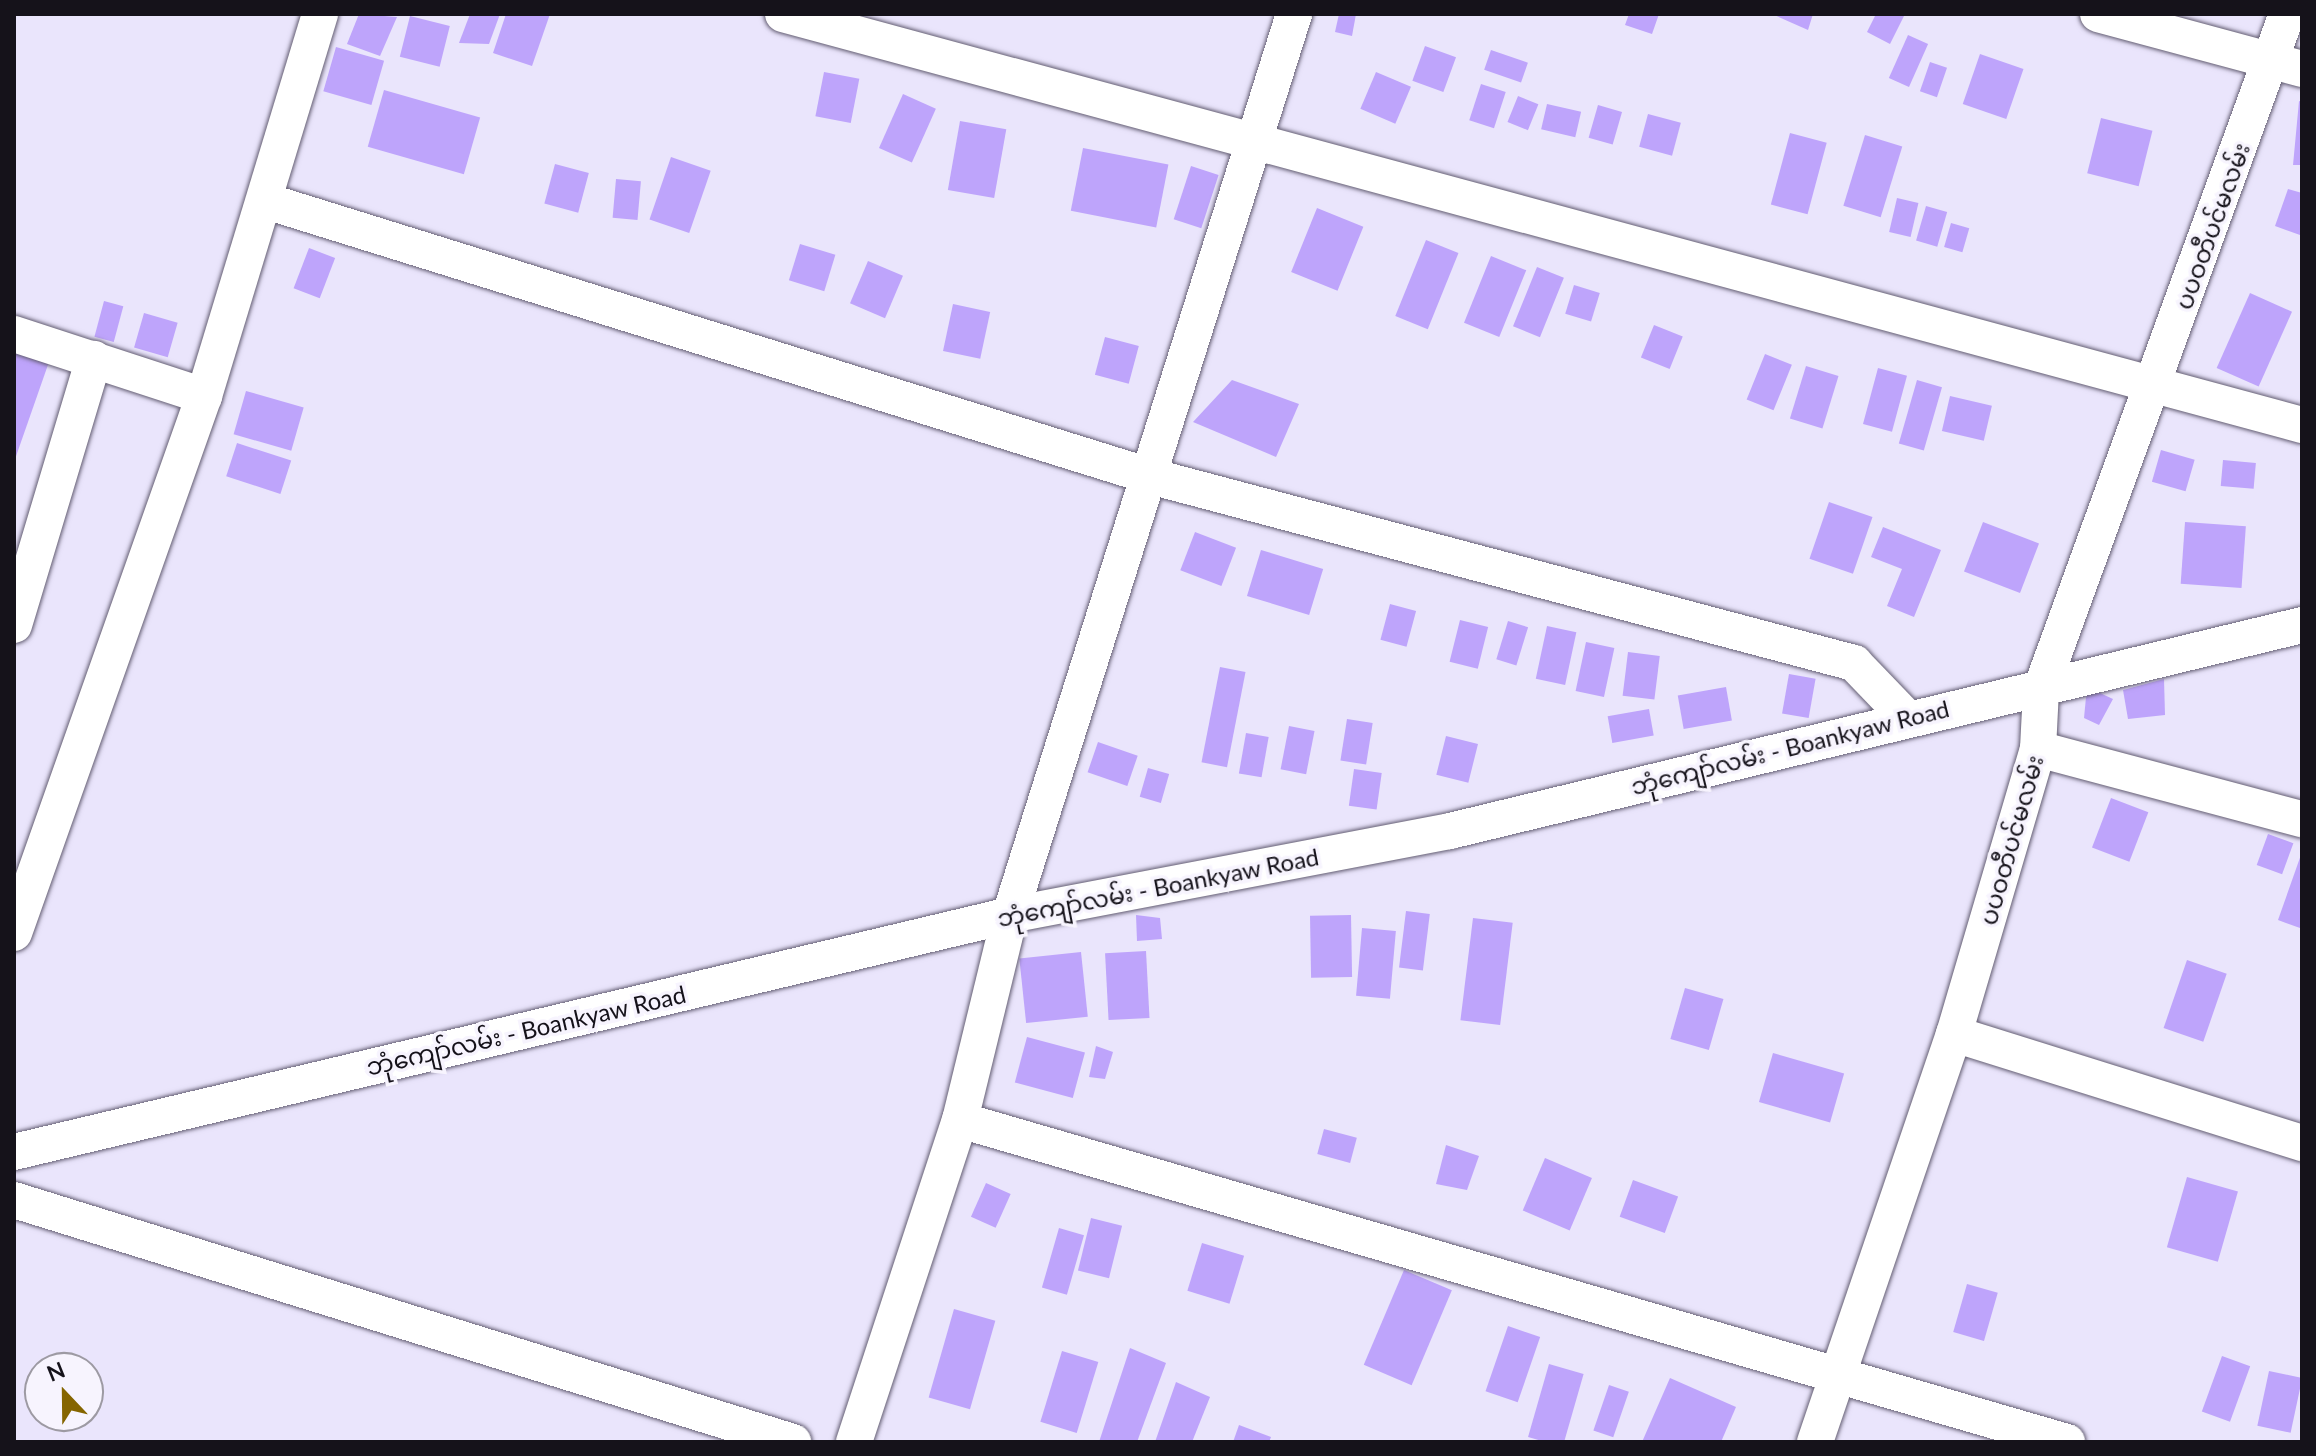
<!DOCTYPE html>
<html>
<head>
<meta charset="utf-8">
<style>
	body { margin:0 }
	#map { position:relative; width:2316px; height:1456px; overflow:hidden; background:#eae5fc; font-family:Lato,"Noto Sans Myanmar",sans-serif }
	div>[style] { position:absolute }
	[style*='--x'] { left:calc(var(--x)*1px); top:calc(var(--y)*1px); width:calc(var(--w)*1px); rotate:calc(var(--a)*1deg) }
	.building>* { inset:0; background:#bea4fb; transform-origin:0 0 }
	.roads { filter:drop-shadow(0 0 2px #635d72) drop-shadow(0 0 2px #635d72) }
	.minor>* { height:36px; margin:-18px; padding:0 18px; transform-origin:18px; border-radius:18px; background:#fff }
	span { translate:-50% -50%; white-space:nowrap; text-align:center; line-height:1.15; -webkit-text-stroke:7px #f7f4fe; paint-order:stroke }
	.street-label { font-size:24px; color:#15121a }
	.frame { position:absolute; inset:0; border:16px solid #15121a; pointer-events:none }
	.north { position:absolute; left:24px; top:1352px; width:80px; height:80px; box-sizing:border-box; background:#f7f4fe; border:2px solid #9d9aa3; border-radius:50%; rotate:338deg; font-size:22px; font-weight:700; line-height:32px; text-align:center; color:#15121a }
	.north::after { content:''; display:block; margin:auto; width:28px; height:36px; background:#856500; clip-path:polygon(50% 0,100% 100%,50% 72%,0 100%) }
</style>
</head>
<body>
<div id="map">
	<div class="building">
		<i style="clip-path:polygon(359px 14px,397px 17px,380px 56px,347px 44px)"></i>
		<i style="clip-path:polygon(470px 14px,500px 14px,489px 44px,459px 43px)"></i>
		<i style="clip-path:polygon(506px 14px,550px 14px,532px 66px,493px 53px)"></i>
		<i style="clip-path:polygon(1339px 14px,1356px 14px,1352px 36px,1335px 32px)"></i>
		<i style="clip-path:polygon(1629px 14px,1659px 14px,1652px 34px,1625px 25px)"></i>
		<i style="clip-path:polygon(1772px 14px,1813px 14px,1808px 30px)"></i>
		<i style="clip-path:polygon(1876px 14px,1905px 14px,1890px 44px,1867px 32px)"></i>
		<i style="left:410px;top:16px;width:41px;height:42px;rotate:14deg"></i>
		<i style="left:1908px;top:35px;width:22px;height:47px;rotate:24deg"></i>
		<i style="left:1425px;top:46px;width:33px;height:37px;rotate:20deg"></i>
		<i style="left:336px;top:47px;width:50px;height:46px;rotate:16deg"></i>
		<i style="left:1491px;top:50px;width:39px;height:21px;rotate:19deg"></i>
		<i style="left:1980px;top:54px;width:46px;height:53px;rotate:19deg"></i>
		<i style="left:1930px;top:62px;width:18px;height:31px;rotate:19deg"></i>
		<i style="left:824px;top:72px;width:36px;height:45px;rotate:11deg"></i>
		<i style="left:1376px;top:72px;width:38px;height:40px;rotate:23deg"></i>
		<i style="left:1481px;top:84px;width:26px;height:38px;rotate:18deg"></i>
		<i style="left:384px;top:90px;width:100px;height:59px;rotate:16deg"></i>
		<i style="left:903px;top:94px;width:36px;height:59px;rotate:24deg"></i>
		<i style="left:1518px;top:96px;width:22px;height:28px;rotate:22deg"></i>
		<i style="clip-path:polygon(2299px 101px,2302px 102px,2302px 165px,2293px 165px)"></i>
		<i style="left:1547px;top:104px;width:35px;height:26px;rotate:13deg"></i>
		<i style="left:1598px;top:105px;width:25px;height:34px;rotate:16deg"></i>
		<i style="left:1648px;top:114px;width:34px;height:34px;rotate:15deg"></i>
		<i style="left:2101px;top:118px;width:53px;height:57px;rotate:14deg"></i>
		<i style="left:960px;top:121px;width:47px;height:70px;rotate:10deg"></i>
		<i style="left:1790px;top:133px;width:38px;height:74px;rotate:15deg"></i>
		<i style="left:1865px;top:135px;width:39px;height:74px;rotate:17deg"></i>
		<i style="left:1083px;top:148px;width:87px;height:64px;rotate:11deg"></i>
		<i style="left:671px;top:157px;width:42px;height:66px;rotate:19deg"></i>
		<i style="left:555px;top:164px;width:35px;height:41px;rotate:15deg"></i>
		<i style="left:1191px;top:166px;width:29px;height:56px;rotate:18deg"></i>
		<i style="left:616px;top:179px;width:25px;height:39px;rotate:5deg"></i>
		<i style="clip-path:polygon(2288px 189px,2302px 193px,2300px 235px,2275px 226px)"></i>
		<i style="left:1897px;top:198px;width:22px;height:35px;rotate:13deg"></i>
		<i style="left:1926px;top:206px;width:22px;height:36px;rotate:16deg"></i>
		<i style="left:1317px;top:208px;width:50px;height:69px;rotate:22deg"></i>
		<i style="left:1951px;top:223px;width:19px;height:25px;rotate:16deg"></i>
		<i style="left:1426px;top:240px;width:35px;height:82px;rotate:22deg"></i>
		<i style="left:800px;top:244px;width:37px;height:38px;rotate:17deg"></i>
		<i style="left:309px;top:248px;width:28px;height:43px;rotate:21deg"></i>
		<i style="left:1491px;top:256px;width:38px;height:72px;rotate:22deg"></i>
		<i style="left:868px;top:261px;width:38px;height:46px;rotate:23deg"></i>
		<i style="left:1537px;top:267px;width:29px;height:64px;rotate:22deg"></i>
		<i style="left:1574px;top:285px;width:27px;height:30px;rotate:17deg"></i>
		<i style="left:2250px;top:293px;width:46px;height:82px;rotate:24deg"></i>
		<i style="left:104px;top:301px;width:20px;height:37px;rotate:15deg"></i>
		<i style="left:953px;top:304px;width:38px;height:48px;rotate:12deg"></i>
		<i style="left:144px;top:313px;width:35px;height:36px;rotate:16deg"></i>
		<i style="left:1654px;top:325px;width:31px;height:35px;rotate:22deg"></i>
		<i style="left:1105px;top:337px;width:35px;height:39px;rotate:15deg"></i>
		<i style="clip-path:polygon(14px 347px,50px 359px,14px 462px)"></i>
		<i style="left:1765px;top:354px;width:29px;height:49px;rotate:22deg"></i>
		<i style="left:1806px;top:366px;width:34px;height:55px;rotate:17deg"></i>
		<i style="left:1878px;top:368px;width:30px;height:58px;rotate:15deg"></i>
		<i style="clip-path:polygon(1232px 380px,1299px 404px,1276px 457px,1193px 422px)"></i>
		<i style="left:1917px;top:380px;width:26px;height:66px;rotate:16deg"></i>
		<i style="left:246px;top:391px;width:60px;height:45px;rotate:16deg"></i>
		<i style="left:1950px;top:396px;width:43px;height:36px;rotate:13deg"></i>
		<i style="left:237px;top:443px;width:57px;height:35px;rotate:18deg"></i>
		<i style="left:2161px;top:450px;width:35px;height:33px;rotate:16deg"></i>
		<i style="left:2223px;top:460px;width:33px;height:26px;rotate:5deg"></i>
		<i style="left:1829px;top:502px;width:46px;height:60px;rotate:19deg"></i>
		<i style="left:1983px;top:522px;width:60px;height:53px;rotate:21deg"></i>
		<i style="left:2185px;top:522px;width:61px;height:62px;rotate:4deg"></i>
		<i style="clip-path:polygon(1883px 527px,1941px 550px,1914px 617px,1887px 606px,1902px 569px,1871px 557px)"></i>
		<i style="left:1195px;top:532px;width:44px;height:41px;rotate:21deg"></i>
		<i style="left:1261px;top:550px;width:65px;height:48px;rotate:17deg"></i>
		<i style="left:1390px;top:604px;width:27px;height:37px;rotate:15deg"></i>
		<i style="left:1460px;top:620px;width:29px;height:43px;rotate:14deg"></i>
		<i style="left:1508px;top:621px;width:21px;height:40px;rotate:17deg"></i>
		<i style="left:1547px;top:626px;width:30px;height:54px;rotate:12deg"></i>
		<i style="left:1586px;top:642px;width:29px;height:50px;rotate:12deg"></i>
		<i style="left:1628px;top:652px;width:32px;height:44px;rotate:7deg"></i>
		<i style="left:1220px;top:667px;width:26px;height:97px;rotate:11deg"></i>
		<i style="left:1789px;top:674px;width:27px;height:40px;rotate:10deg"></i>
		<i style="clip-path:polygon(2164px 679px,2165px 715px,2128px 719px,2123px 690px)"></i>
		<i style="left:1726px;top:687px;width:34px;height:49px;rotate:80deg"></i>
		<i style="clip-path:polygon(2087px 687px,2113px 699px,2099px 725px,2084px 718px)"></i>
		<i style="left:1649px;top:709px;width:27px;height:42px;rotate:80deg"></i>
		<i style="left:1347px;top:719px;width:26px;height:42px;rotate:9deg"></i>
		<i style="left:1289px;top:726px;width:26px;height:44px;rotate:11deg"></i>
		<i style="left:1246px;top:733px;width:23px;height:41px;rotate:10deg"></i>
		<i style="left:1446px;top:736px;width:33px;height:40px;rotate:14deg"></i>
		<i style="left:1098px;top:742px;width:42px;height:32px;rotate:19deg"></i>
		<i style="left:1148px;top:768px;width:22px;height:30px;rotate:16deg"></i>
		<i style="left:1354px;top:769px;width:28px;height:37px;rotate:8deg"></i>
		<i style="left:2111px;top:798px;width:40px;height:53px;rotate:21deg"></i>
		<i style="left:2268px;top:834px;width:27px;height:33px;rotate:20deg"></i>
		<i style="clip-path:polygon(2302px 852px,2302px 924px,2300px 928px,2278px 920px)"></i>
		<i style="left:1406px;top:911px;width:24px;height:57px;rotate:7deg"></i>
		<i style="clip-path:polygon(1136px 915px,1160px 918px,1162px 939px,1137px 941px)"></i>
		<i style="left:1351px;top:915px;width:62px;height:41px;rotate:89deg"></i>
		<i style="left:1473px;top:918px;width:40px;height:103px;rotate:7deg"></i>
		<i style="left:1362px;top:928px;width:34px;height:68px;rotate:5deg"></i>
		<i style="left:1146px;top:951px;width:67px;height:41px;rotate:87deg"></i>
		<i style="left:1081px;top:952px;width:65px;height:62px;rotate:84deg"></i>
		<i style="left:2187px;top:960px;width:42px;height:72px;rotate:19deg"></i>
		<i style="left:1685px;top:988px;width:40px;height:53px;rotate:16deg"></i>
		<i style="left:1027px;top:1037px;width:60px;height:47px;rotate:15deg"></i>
		<i style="clip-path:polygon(1096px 1046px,1113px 1052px,1105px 1079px,1089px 1077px)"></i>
		<i style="left:1773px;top:1053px;width:74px;height:51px;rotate:16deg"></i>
		<i style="left:1324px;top:1129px;width:34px;height:26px;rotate:15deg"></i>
		<i style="clip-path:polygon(1446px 1145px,1479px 1156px,1467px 1190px,1436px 1184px)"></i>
		<i style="left:1545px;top:1158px;width:51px;height:57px;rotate:23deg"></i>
		<i style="left:2187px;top:1177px;width:53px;height:73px;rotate:16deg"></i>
		<i style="left:1633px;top:1180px;width:48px;height:39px;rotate:20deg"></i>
		<i style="left:986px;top:1183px;width:27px;height:37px;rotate:24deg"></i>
		<i style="left:1091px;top:1218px;width:32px;height:54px;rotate:14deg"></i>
		<i style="left:1059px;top:1228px;width:26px;height:62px;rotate:16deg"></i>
		<i style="left:1202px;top:1243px;width:44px;height:50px;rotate:17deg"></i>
		<i style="left:1404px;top:1270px;width:52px;height:103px;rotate:23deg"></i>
		<i style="left:1967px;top:1284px;width:32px;height:50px;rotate:16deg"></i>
		<i style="left:954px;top:1309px;width:43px;height:92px;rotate:16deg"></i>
		<i style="left:1508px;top:1326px;width:34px;height:69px;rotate:19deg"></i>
		<i style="clip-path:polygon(1130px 1348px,1166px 1363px,1137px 1442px,1099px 1442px)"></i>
		<i style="left:1062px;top:1351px;width:38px;height:74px;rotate:17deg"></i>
		<i style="left:2222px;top:1356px;width:30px;height:59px;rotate:20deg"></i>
		<i style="left:1549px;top:1364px;width:36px;height:76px;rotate:16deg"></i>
		<i style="left:2269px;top:1371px;width:34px;height:56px;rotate:12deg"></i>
		<i style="clip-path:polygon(1670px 1378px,1736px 1407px,1721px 1442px,1642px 1442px)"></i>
		<i style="clip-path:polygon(1176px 1382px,1210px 1397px,1192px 1442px,1155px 1442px)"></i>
		<i style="left:1609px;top:1385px;width:21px;height:48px;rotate:19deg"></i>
		<i style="clip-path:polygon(1239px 1425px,1271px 1437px,1269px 1442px,1233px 1442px)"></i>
	</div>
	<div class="roads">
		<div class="minor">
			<i style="--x:783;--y:14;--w:1574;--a:15.14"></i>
			<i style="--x:2098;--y:14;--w:211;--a:15.1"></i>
			<i style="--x:266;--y:201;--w:922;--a:17.29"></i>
			<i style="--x:1146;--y:475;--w:733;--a:14.87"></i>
			<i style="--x:1854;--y:663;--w:76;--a:46.1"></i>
			<i style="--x:14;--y:334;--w:200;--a:18.1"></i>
			<i style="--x:14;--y:625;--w:278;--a:-73.3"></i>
			<i style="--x:2038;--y:749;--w:273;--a:14.9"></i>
			<i style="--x:14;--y:933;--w:570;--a:-70.52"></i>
			<i style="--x:204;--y:396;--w:399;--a:-73.1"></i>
			<i style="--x:1954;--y:1034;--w:365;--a:17.4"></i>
			<i style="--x:960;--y:1120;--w:1153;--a:16.22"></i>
			<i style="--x:14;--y:1152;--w:1024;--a:-13.38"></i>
			<i style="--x:1010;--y:915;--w:448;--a:-10.8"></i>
			<i style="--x:1450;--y:831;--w:877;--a:-13.59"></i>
			<i style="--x:14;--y:1200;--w:816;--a:17.26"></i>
			<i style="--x:854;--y:1442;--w:339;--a:-71.8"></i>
			<i style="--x:960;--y:1120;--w:211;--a:-76.3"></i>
			<i style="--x:1010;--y:915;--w:945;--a:-72.5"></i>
			<i style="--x:1815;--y:1442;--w:431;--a:-71.2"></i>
			<i style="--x:1954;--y:1034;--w:297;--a:-73.6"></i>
			<i style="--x:2038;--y:749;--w:60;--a:-87.1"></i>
			<i style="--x:2041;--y:689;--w:718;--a:-69.98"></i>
		</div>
	</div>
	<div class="street-label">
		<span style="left:2212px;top:226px;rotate:-70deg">ပပဝတီပင်မလမ်း</span>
		<span style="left:1790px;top:747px;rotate:-14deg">ဘုံကျော်လမ်း - Boankyaw Road</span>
		<span style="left:2011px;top:840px;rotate:-74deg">ပပဝတီပင်မလမ်း</span>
		<span style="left:1158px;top:887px;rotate:-11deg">ဘုံကျော်လမ်း - Boankyaw Road</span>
		<span style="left:526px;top:1030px;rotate:-13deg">ဘုံကျော်လမ်း - Boankyaw Road</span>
	</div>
	<div class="frame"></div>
	<div class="north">N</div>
</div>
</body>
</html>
